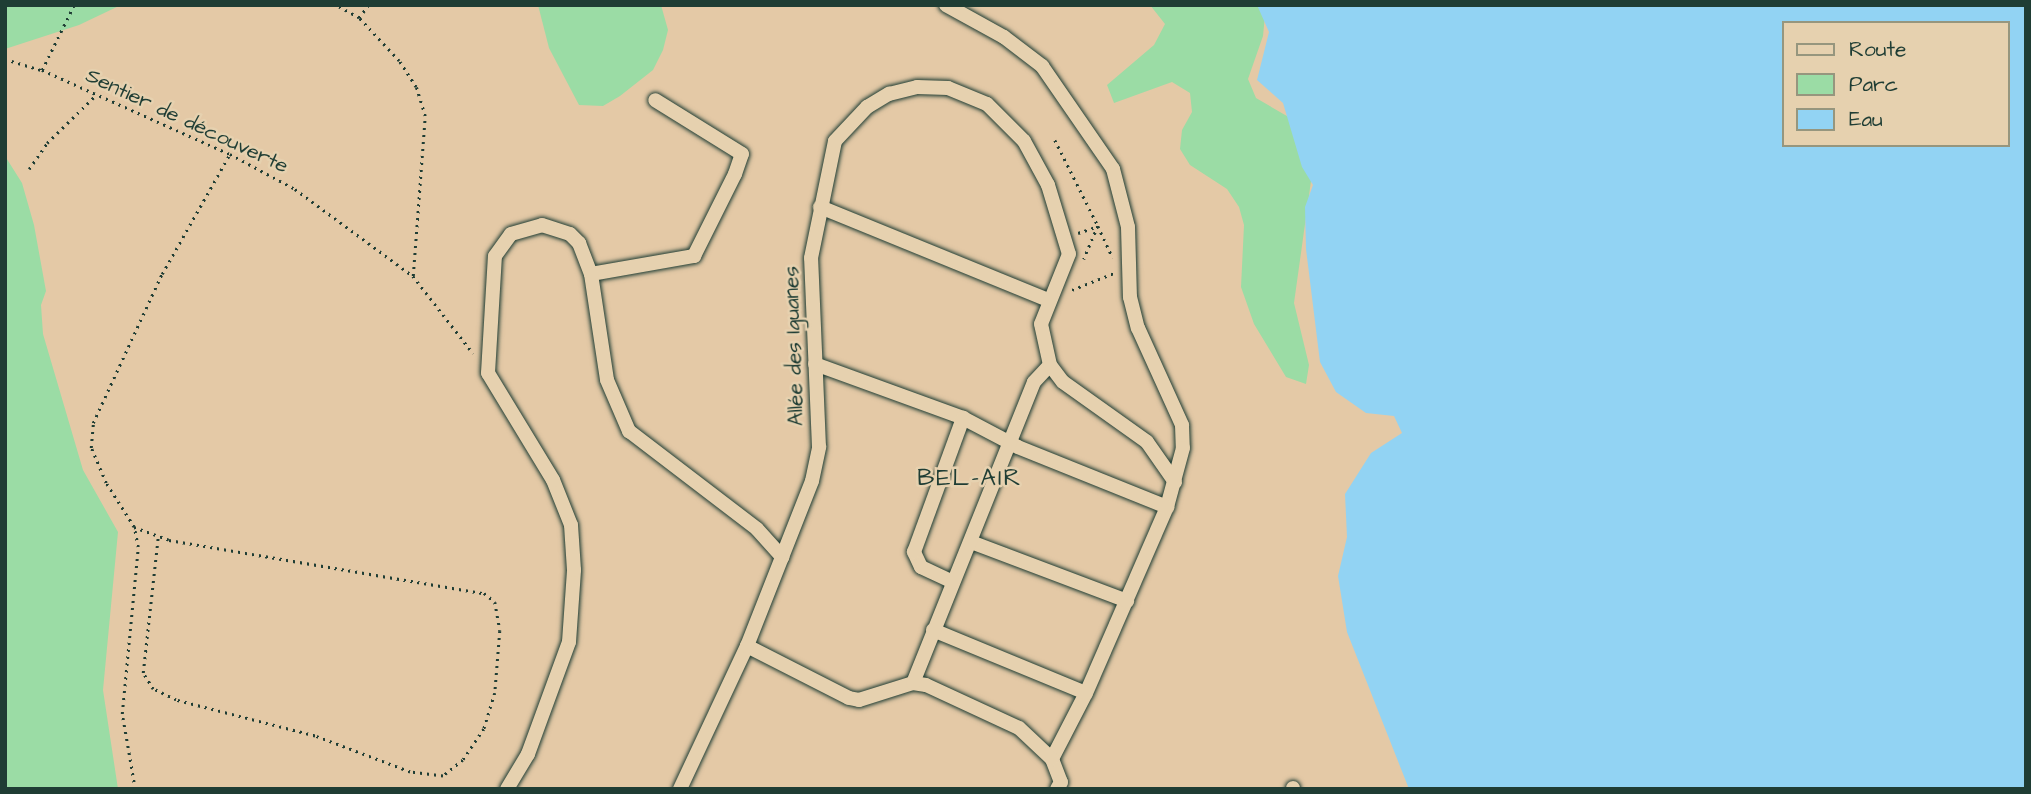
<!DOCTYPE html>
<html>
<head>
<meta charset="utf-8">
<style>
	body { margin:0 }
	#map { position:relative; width:2031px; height:794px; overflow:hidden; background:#e4c9a6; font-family:"Architects Daughter",sans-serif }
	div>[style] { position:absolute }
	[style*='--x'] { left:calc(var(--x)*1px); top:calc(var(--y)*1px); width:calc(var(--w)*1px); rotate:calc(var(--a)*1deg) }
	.green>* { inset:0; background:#9bdca5 }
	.water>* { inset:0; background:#92d3f3 }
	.path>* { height:2.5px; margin-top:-1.25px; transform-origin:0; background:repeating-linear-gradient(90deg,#1f3d34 0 2px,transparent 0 7px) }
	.roads { filter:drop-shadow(0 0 2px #1f3d34) drop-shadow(0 0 2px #1f3d34) }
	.street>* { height:14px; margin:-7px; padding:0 7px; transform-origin:7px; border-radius:7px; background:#e6d1af }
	span { translate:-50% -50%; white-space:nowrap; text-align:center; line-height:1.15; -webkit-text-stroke:5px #e6d1af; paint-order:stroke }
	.street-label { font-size:21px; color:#1f3d34 }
	.quarter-label { font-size:24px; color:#1f3d34; letter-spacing:2px }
	.frame { position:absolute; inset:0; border:7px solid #1f3d34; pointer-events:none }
	.legend { position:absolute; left:1782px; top:21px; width:228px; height:126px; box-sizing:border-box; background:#e6d1af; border:2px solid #96967e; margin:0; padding:9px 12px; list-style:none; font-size:21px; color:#1f3d34 }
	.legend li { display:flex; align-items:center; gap:14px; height:35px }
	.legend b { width:35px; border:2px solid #96967e }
</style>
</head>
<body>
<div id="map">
	<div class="green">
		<i style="clip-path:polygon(5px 5px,121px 5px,79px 25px,5px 49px)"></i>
		<i style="clip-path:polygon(538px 5px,661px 5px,668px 30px,663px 50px,653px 70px,620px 96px,603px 106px,579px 105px,549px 48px)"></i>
		<i style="clip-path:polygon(1150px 5px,1266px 5px,1263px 36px,1248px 79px,1256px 98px,1292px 119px,1312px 174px,1294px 303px,1309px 365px,1306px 384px,1286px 377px,1254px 324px,1241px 287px,1244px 225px,1239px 207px,1227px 189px,1190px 165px,1180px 149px,1182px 130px,1192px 112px,1190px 93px,1172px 82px,1114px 103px,1107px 85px,1154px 45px,1165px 24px)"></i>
		<i style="clip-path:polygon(5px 156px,22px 183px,34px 225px,46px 291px,41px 305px,43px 334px,83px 470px,118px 532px,103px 690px,118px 789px,5px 789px)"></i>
	</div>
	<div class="water">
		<i style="clip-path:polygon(evenodd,1257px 5px,2026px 5px,2026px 789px,1409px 789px,1347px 632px,1338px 576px,1347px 537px,1345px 494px,1371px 453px,1402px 433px,1394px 416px,1366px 413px,1336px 392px,1320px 362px,1306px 249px,1305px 207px,1313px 185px,1302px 167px,1283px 103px,1257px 80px,1269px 32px,1257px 5px,1784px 23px,2008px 23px,2008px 145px,1784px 145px,1784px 23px)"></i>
	</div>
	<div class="path">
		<i style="--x:359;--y:18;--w:16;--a:-55"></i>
		<i style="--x:5;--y:59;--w:39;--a:17"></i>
		<i style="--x:42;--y:70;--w:206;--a:24.1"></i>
		<i style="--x:230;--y:154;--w:74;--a:28.3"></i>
		<i style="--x:295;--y:189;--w:147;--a:36.4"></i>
		<i style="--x:413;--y:276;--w:160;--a:-85.7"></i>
		<i style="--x:425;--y:116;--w:30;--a:-107"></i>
		<i style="--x:416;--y:87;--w:31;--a:-123"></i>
		<i style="--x:399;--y:61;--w:59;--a:-132.9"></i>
		<i style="--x:359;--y:18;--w:26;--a:-151"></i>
		<i style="--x:42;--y:70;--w:72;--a:-63.8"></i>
		<i style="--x:1055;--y:140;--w:96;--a:63.4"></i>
		<i style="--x:1098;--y:226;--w:36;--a:113"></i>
		<i style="--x:29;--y:169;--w:32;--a:-55"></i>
		<i style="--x:47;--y:143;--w:69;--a:-44.4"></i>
		<i style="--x:1078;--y:233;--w:21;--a:-19"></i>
		<i style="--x:1098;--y:226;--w:35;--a:65"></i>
		<i style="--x:413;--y:276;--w:98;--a:52.1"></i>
		<i style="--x:1072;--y:290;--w:45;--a:-22"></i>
		<i style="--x:134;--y:527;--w:37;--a:20"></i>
		<i style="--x:169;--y:540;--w:319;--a:9.6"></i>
		<i style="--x:484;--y:593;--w:14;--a:39"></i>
		<i style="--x:495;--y:602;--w:29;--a:80"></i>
		<i style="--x:500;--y:631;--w:62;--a:94.6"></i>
		<i style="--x:495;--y:693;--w:38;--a:107"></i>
		<i style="--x:484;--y:729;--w:37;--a:124"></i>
		<i style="--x:463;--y:760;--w:26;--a:141"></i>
		<i style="--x:443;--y:776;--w:33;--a:-173"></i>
		<i style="--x:410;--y:772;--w:102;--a:-159.2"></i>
		<i style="--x:315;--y:736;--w:144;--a:-165.5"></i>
		<i style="--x:176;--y:700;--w:25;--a:-154"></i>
		<i style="--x:153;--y:689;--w:19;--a:-122"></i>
		<i style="--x:143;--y:673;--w:136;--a:-83.7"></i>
		<i style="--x:135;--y:789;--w:76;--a:-99.8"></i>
		<i style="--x:122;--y:714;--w:168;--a:-84.5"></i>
		<i style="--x:138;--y:547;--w:20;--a:-101"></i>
		<i style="--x:134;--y:527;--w:52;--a:-122.5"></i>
		<i style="--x:106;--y:483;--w:38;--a:-113"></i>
		<i style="--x:91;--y:448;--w:25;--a:-85"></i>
		<i style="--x:93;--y:423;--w:164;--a:-65.2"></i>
		<i style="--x:162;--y:274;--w:138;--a:-60.5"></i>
	</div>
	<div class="roads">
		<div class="street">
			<i style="--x:946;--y:5;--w:66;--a:28.9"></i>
			<i style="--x:1004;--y:37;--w:48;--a:37.3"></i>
			<i style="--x:1042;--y:66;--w:125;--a:55.4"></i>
			<i style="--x:1113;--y:169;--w:60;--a:75.5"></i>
			<i style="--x:1128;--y:227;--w:70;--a:88.4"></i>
			<i style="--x:1130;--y:297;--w:32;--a:76"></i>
			<i style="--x:1138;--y:328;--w:107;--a:65.6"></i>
			<i style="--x:1182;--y:425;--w:23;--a:88"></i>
			<i style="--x:1183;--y:448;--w:61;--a:105.2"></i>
			<i style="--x:1167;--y:507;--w:203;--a:113.5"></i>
			<i style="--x:1086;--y:693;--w:74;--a:117.3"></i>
			<i style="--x:1052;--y:759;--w:25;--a:69"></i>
			<i style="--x:1061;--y:782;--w:8;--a:120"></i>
			<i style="--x:820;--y:207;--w:246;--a:22.2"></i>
			<i style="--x:591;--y:274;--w:105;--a:-9.9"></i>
			<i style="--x:694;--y:256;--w:92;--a:-63.4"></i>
			<i style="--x:735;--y:174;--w:21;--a:-71"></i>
			<i style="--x:742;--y:154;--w:102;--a:-148.2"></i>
			<i style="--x:815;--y:364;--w:158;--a:20"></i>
			<i style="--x:963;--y:418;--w:62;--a:27.8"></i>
			<i style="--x:1018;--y:447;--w:161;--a:21.9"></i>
			<i style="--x:971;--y:542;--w:167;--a:20.7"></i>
			<i style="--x:953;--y:582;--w:35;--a:-155"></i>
			<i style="--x:921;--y:567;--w:17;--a:-115"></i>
			<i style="--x:914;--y:552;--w:143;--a:-69.9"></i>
			<i style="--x:933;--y:630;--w:165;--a:22.4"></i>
			<i style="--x:747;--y:646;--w:114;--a:27"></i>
			<i style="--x:849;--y:698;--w:10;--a:11"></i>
			<i style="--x:859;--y:700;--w:57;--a:-17.5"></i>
			<i style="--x:913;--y:683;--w:13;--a:9"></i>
			<i style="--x:926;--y:685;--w:102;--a:24.8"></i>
			<i style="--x:1019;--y:728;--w:45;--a:43.2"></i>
			<i style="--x:913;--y:683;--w:324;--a:-68.1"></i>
			<i style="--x:1034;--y:382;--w:23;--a:-47"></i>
			<i style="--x:507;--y:789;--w:41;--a:-59"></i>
			<i style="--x:528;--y:754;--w:119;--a:-69.9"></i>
			<i style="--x:569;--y:642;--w:72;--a:-86"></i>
			<i style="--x:574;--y:570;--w:45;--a:-93.8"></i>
			<i style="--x:571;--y:525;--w:48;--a:-111.8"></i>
			<i style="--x:553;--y:480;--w:125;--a:-121.3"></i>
			<i style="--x:488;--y:373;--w:117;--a:-86.6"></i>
			<i style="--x:495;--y:256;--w:27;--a:-54"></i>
			<i style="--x:511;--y:234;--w:32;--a:-16"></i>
			<i style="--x:542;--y:225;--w:29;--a:18"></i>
			<i style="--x:570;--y:234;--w:13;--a:45"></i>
			<i style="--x:579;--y:243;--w:33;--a:69"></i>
			<i style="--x:591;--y:274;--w:107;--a:81.4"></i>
			<i style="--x:607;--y:380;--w:56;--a:66.7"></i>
			<i style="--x:629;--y:431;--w:161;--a:37.4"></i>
			<i style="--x:757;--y:529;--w:38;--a:48"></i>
			<i style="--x:680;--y:789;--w:158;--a:-64.9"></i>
			<i style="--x:747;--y:646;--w:177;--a:-68.5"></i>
			<i style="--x:812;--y:481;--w:35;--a:-78"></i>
			<i style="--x:819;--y:447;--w:189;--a:-92.4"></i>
			<i style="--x:811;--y:258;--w:119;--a:-78.4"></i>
			<i style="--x:835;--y:141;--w:47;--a:-46.7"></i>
			<i style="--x:867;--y:107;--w:26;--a:-31"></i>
			<i style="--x:889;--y:94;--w:29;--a:-14"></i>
			<i style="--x:917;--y:87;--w:31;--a:2"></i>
			<i style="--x:948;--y:88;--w:42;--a:22.3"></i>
			<i style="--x:987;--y:104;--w:52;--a:45"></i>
			<i style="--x:1024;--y:141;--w:50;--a:61.4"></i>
			<i style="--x:1048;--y:185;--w:72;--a:73.1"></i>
			<i style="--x:1069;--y:254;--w:75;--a:111.8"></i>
			<i style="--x:1041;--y:324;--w:42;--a:77.6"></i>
			<i style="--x:1050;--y:365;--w:21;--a:53"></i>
			<i style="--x:1063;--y:382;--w:103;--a:35.5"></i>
			<i style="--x:1147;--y:442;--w:49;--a:55"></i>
			<i style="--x:1293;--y:789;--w:1;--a:-90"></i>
		</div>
	</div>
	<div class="street-label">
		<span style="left:187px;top:121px;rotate:25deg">Sentier de découverte</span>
		<span style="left:794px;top:346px;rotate:-92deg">Allée des Iguanes</span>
	</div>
	<div class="quarter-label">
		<span style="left:970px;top:479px">BEL-AIR</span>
	</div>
	<div class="frame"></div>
	<ul class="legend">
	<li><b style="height:9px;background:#e6d1af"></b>Route</li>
	<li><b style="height:19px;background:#9bdca5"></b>Parc</li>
	<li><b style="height:19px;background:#92d3f3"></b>Eau</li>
	</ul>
</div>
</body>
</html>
